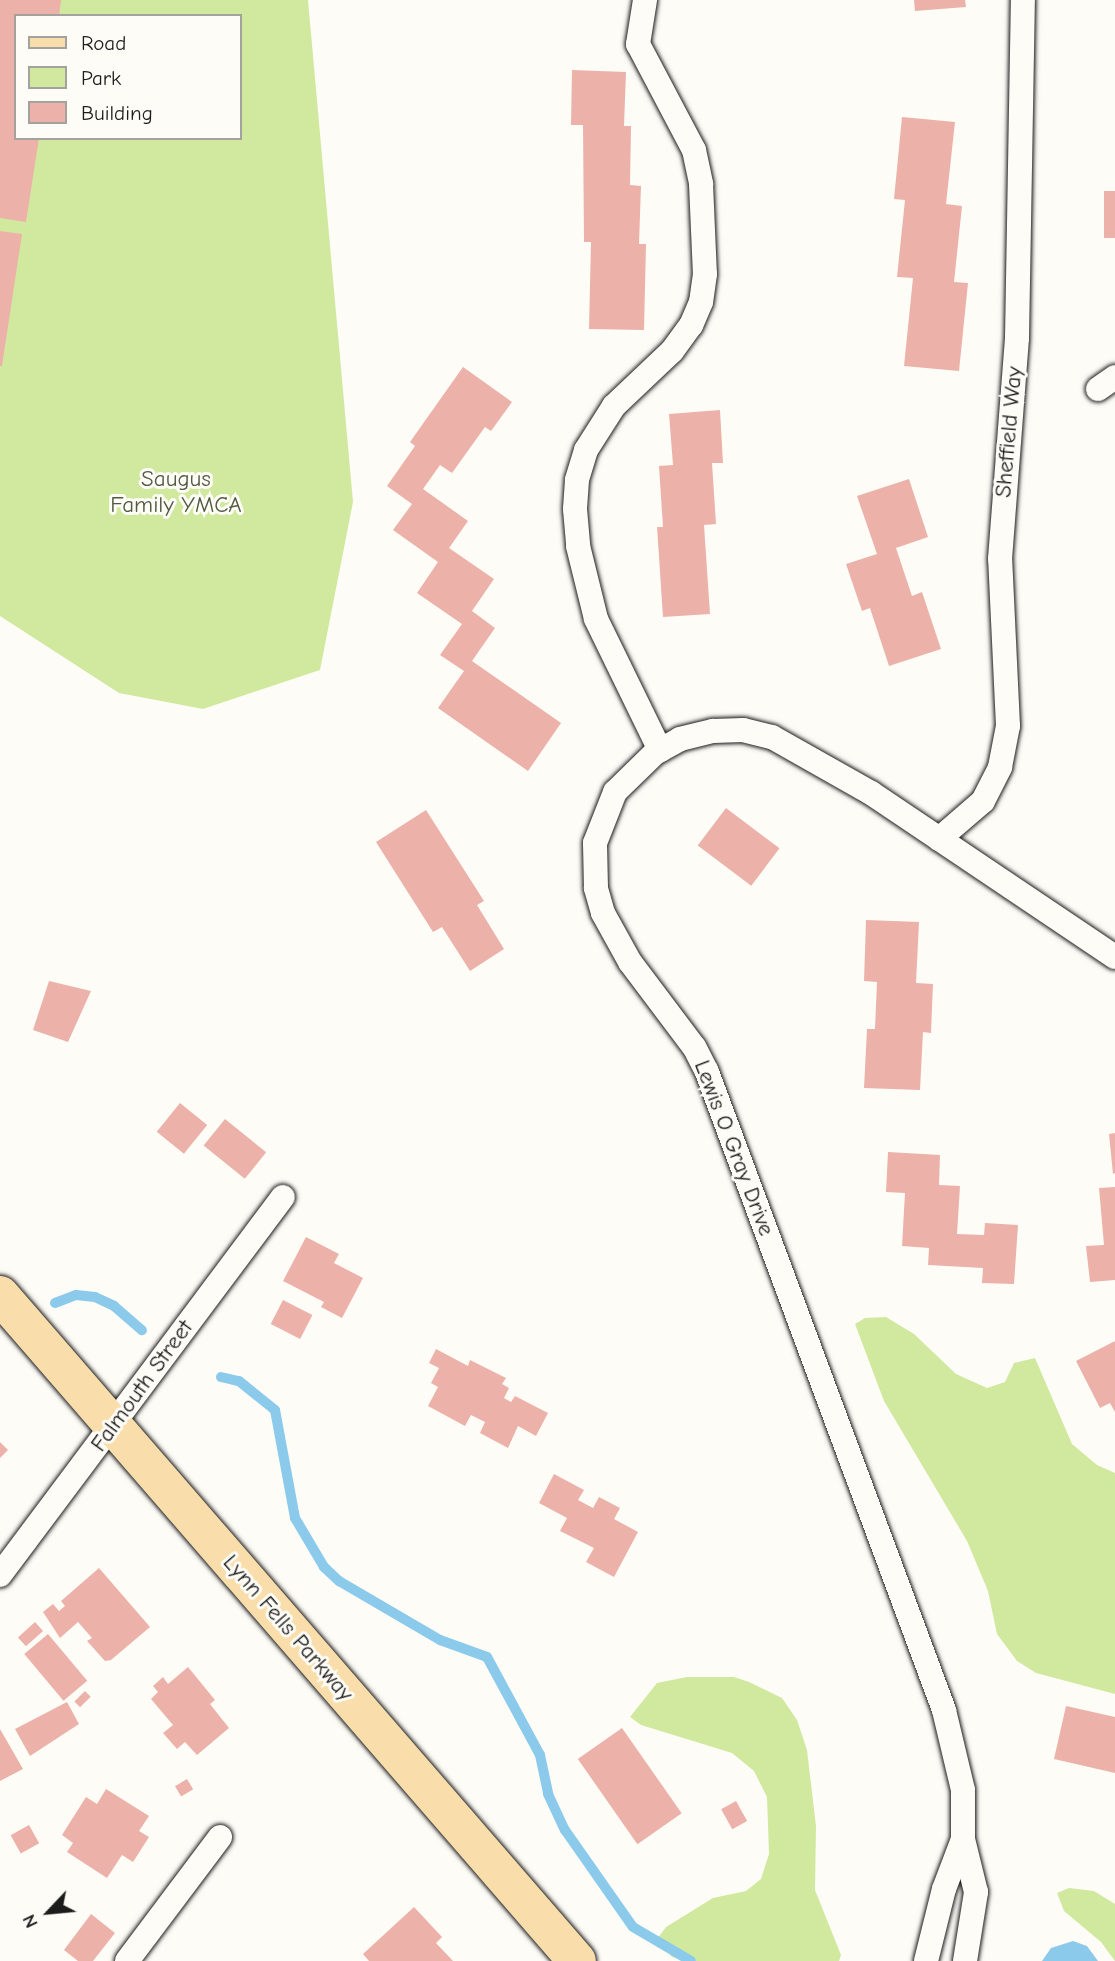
<!DOCTYPE html>
<html>
<head>
<meta charset="utf-8">
<style>
	body { margin:0 }
	#map { position:relative; width:1115px; height:1961px; overflow:hidden; background:#fdfcf7; font-family:"Comic Neue",sans-serif }
	div>[style] { position:absolute }
	[style*='--x'] { left:calc(var(--x)*1px); top:calc(var(--y)*1px); width:calc(var(--w)*1px); rotate:calc(var(--a)*1deg) }
	.green>* { inset:0; background:#d1e99e }
	.water>* { inset:0; background:#8bcaeb }
	.stream>* { height:10px; margin:-5px; padding:0 5px; transform-origin:5px; border-radius:5px; background:#8bcaeb }
	.building>* { inset:0; background:#ecb2a9; transform-origin:0 0 }
	.roads { filter:drop-shadow(0 0 2px #1c1c1c) drop-shadow(0 0 2px #1c1c1c) }
	.street>* { height:24px; margin:-12px; padding:0 12px; transform-origin:12px; border-radius:12px; background:#fdfcf7 }
	.primary>* { height:38px; margin:-19px; padding:0 19px; transform-origin:19px; border-radius:19px; background:#f9deab }
	span { translate:-50% -50%; white-space:nowrap; text-align:center; line-height:1.15; -webkit-text-stroke:6px #fdfcf7; paint-order:stroke }
	.street-label { font-size:23px; color:#1c1c1c }
	.park-label { font-size:23px; color:#525a43 }
	.legend { position:absolute; left:14px; top:14px; width:228px; height:126px; box-sizing:border-box; background:#fdfcf7; border:2px solid #a3a29f; margin:0; padding:9px 12px; list-style:none; font-size:21px; color:#1c1c1c }
	.legend li { display:flex; align-items:center; gap:14px; height:35px }
	.legend b { width:35px; border:2px solid #a3a29f }
	.north { position:absolute; left:14px; top:1877px; width:70px; height:70px; -webkit-text-stroke:5px #fdfcf7; paint-order:stroke; rotate:244deg; font-size:19px; font-weight:700; line-height:28px; text-align:center; color:#1c1c1c }
	.north::after { content:''; display:block; margin:auto; width:24px; height:32px; background:#1c1c1c; clip-path:polygon(50% 0,100% 100%,50% 72%,0 100%) }
</style>
</head>
<body>
<div id="map">
	<div class="green">
		<i style="clip-path:polygon(evenodd,0 0,308px 0,353px 502px,320px 670px,203px 709px,119px 693px,0 616px,0 0,16px 16px,240px 16px,240px 138px,16px 138px,16px 16px)"></i>
		<i style="clip-path:polygon(886px 1317px,914px 1334px,956px 1374px,987px 1388px,1005px 1382px,1014px 1363px,1035px 1358px,1072px 1444px,1097px 1465px,1115px 1473px,1115px 1694px,1036px 1673px,1017px 1661px,997px 1634px,988px 1591px,967px 1541px,884px 1401px,855px 1324px,865px 1318px)"></i>
		<i style="clip-path:polygon(687px 1677px,734px 1677px,749px 1682px,782px 1698px,797px 1720px,807px 1750px,816px 1826px,815px 1890px,841px 1955px,839px 1961px,688px 1961px,672px 1957px,657px 1939px,666px 1927px,713px 1898px,746px 1891px,761px 1879px,769px 1854px,767px 1797px,754px 1771px,732px 1753px,641px 1725px,630px 1717px,657px 1683px)"></i>
		<i style="clip-path:polygon(1069px 1888px,1094px 1891px,1115px 1904px,1115px 1961px,1101px 1942px,1064px 1911px,1057px 1893px)"></i>
	</div>
	<div class="water">
		<i style="clip-path:polygon(1073px 1941px,1087px 1946px,1098px 1961px,1042px 1961px,1051px 1948px)"></i>
	</div>
	<div class="stream">
		<i style="--x:55;--y:1303;--w:22;--a:-21"></i>
		<i style="--x:76;--y:1295;--w:19;--a:6"></i>
		<i style="--x:95;--y:1297;--w:21;--a:25"></i>
		<i style="--x:114;--y:1306;--w:37;--a:41"></i>
		<i style="--x:221;--y:1377;--w:18;--a:13"></i>
		<i style="--x:239;--y:1381;--w:46;--a:38.9"></i>
		<i style="--x:275;--y:1410;--w:110;--a:79.5"></i>
		<i style="--x:295;--y:1518;--w:57;--a:59.4"></i>
		<i style="--x:324;--y:1567;--w:21;--a:43"></i>
		<i style="--x:339;--y:1581;--w:117;--a:30.3"></i>
		<i style="--x:440;--y:1640;--w:50;--a:19.9"></i>
		<i style="--x:487;--y:1657;--w:111;--a:61.6"></i>
		<i style="--x:540;--y:1755;--w:40;--a:78"></i>
		<i style="--x:548;--y:1794;--w:40;--a:65"></i>
		<i style="--x:565;--y:1830;--w:118;--a:55"></i>
		<i style="--x:633;--y:1927;--w:67;--a:30.4"></i>
	</div>
	<div class="building">
		<i style="clip-path:polygon(0 0,61px 0,59px 16px,16px 16px,16px 138px,39px 138px,26px 222px,0 218px)"></i>
		<i style="clip-path:polygon(914px 0,965px 0,966px 7px,915px 11px)"></i>
		<i style="clip-path:polygon(572px 70px,626px 72px,624px 126px,631px 126px,630px 185px,641px 186px,639px 244px,646px 244px,644px 330px,589px 329px,591px 242px,584px 242px,583px 125px,571px 125px)"></i>
		<i style="clip-path:polygon(902px 117px,955px 122px,946px 204px,962px 206px,954px 282px,968px 283px,959px 371px,904px 366px,913px 278px,897px 277px,905px 200px,894px 199px)"></i>
		<i style="left:1104px;top:191px;width:11px;height:47px"></i>
		<i style="clip-path:polygon(0 231px,22px 234px,2px 366px,0 366px)"></i>
		<i style="clip-path:polygon(463px 367px,512px 402px,491px 431px,485px 427px,452px 473px,440px 465px,423px 489px,468px 521px,449px 548px,494px 579px,472px 611px,495px 628px,472px 661px,561px 723px,528px 771px,438px 708px,464px 671px,440px 655px,462px 624px,417px 593px,438px 562px,393px 530px,412px 504px,387px 486px,415px 446px,410px 442px)"></i>
		<i style="clip-path:polygon(720px 410px,723px 463px,712px 463px,716px 524px,704px 525px,710px 614px,663px 617px,657px 527px,663px 527px,659px 466px,673px 465px,669px 414px)"></i>
		<i style="clip-path:polygon(909px 479px,928px 537px,896px 548px,912px 596px,922px 592px,941px 649px,889px 666px,870px 608px,862px 611px,846px 564px,877px 554px,857px 496px)"></i>
		<i style="left:726px;top:808px;width:67px;height:47px;rotate:37deg"></i>
		<i style="clip-path:polygon(426px 810px,484px 901px,477px 905px,504px 949px,470px 971px,442px 927px,433px 932px,376px 842px)"></i>
		<i style="clip-path:polygon(866px 920px,919px 922px,916px 983px,933px 984px,931px 1033px,923px 1032px,920px 1090px,864px 1088px,867px 1029px,875px 1029px,877px 982px,864px 981px)"></i>
		<i style="clip-path:polygon(49px 981px,91px 991px,68px 1042px,33px 1030px)"></i>
		<i style="left:180px;top:1103px;width:35px;height:37px;rotate:39deg"></i>
		<i style="left:225px;top:1119px;width:53px;height:34px;rotate:39deg"></i>
		<i style="clip-path:polygon(1115px 1133px,1115px 1173px,1113px 1174px,1109px 1134px)"></i>
		<i style="clip-path:polygon(888px 1152px,940px 1155px,939px 1185px,960px 1186px,957px 1234px,984px 1235px,985px 1223px,1018px 1225px,1014px 1284px,982px 1283px,983px 1268px,928px 1265px,929px 1248px,902px 1246px,905px 1193px,886px 1192px)"></i>
		<i style="clip-path:polygon(1115px 1187px,1115px 1280px,1090px 1282px,1086px 1246px,1104px 1245px,1099px 1188px)"></i>
		<i style="clip-path:polygon(306px 1237px,339px 1254px,334px 1263px,363px 1278px,342px 1318px,321px 1307px,324px 1302px,283px 1281px)"></i>
		<i style="left:283px;top:1300px;width:33px;height:27px;rotate:27deg"></i>
		<i style="clip-path:polygon(1115px 1341px,1115px 1412px,1110px 1403px,1100px 1408px,1076px 1361px)"></i>
		<i style="clip-path:polygon(436px 1349px,468px 1366px,470px 1360px,506px 1378px,502px 1384px,509px 1388px,504px 1398px,511px 1402px,515px 1396px,548px 1413px,536px 1436px,518px 1426px,508px 1448px,480px 1433px,485px 1422px,471px 1415px,465px 1426px,428px 1406px,438px 1387px,431px 1383px,439px 1368px,429px 1363px)"></i>
		<i style="clip-path:polygon(0 1442px,8px 1450px,0 1458px)"></i>
		<i style="clip-path:polygon(554px 1474px,584px 1490px,578px 1500px,593px 1508px,599px 1497px,620px 1508px,614px 1519px,638px 1532px,614px 1577px,586px 1562px,594px 1548px,560px 1531px,567px 1518px,539px 1503px)"></i>
		<i style="clip-path:polygon(99px 1568px,150px 1627px,111px 1660px,105px 1661px,87px 1641px,92px 1638px,78px 1622px,60px 1638px,43px 1612px,53px 1604px,59px 1611px,65px 1606px,61px 1601px)"></i>
		<i style="left:35px;top:1622px;width:12px;height:23px;rotate:48deg"></i>
		<i style="left:48px;top:1634px;width:61px;height:31px;rotate:50deg"></i>
		<i style="clip-path:polygon(188px 1667px,215px 1700px,210px 1704px,229px 1728px,197px 1755px,185px 1742px,177px 1749px,163px 1733px,173px 1725px,151px 1699px,158px 1692px,153px 1686px,163px 1677px,168px 1684px)"></i>
		<i style="left:85px;top:1691px;width:8px;height:15px;rotate:45deg"></i>
		<i style="clip-path:polygon(67px 1702px,79px 1724px,30px 1756px,15px 1729px)"></i>
		<i style="clip-path:polygon(1066px 1706px,1115px 1717px,1115px 1773px,1054px 1759px)"></i>
		<i style="left:622px;top:1728px;width:104px;height:54px;rotate:55deg"></i>
		<i style="clip-path:polygon(0 1729px,23px 1769px,0 1781px)"></i>
		<i style="left:187px;top:1779px;width:12px;height:14px;rotate:59deg"></i>
		<i style="clip-path:polygon(106px 1789px,149px 1816px,139px 1831px,149px 1837px,133px 1862px,122px 1855px,107px 1878px,67px 1852px,73px 1843px,62px 1835px,86px 1797px,97px 1804px)"></i>
		<i style="left:736px;top:1801px;width:23px;height:17px;rotate:61deg"></i>
		<i style="left:29px;top:1825px;width:21px;height:21px;rotate:61deg"></i>
		<i style="clip-path:polygon(414px 1907px,442px 1937px,436px 1943px,453px 1961px,369px 1961px,363px 1954px)"></i>
		<i style="clip-path:polygon(91px 1914px,115px 1933px,93px 1961px,78px 1961px,64px 1950px)"></i>
	</div>
	<div class="roads">
		<div class="street">
			<i style="--x:645;--y:0;--w:45;--a:99"></i>
			<i style="--x:638;--y:44;--w:120;--a:62.2"></i>
			<i style="--x:694;--y:150;--w:35;--a:78"></i>
			<i style="--x:701;--y:184;--w:90;--a:87.5"></i>
			<i style="--x:705;--y:274;--w:28;--a:98"></i>
			<i style="--x:701;--y:302;--w:25;--a:113"></i>
			<i style="--x:691;--y:325;--w:32;--a:126"></i>
			<i style="--x:672;--y:351;--w:80;--a:136.5"></i>
			<i style="--x:614;--y:406;--w:52;--a:122.5"></i>
			<i style="--x:586;--y:450;--w:31;--a:107"></i>
			<i style="--x:577;--y:480;--w:29;--a:94"></i>
			<i style="--x:575;--y:509;--w:37;--a:85"></i>
			<i style="--x:578;--y:546;--w:75;--a:76.1"></i>
			<i style="--x:596;--y:619;--w:146;--a:64"></i>
			<i style="--x:1098;--y:389;--w:21;--a:-35"></i>
			<i style="--x:939;--y:839;--w:58;--a:-40.8"></i>
			<i style="--x:983;--y:801;--w:38;--a:-63"></i>
			<i style="--x:1000;--y:767;--w:42;--a:-79"></i>
			<i style="--x:1008;--y:726;--w:167;--a:-92.7"></i>
			<i style="--x:1000;--y:559;--w:222;--a:-85.6"></i>
			<i style="--x:1017;--y:338;--w:338;--a:-89"></i>
			<i style="--x:0;--y:1575;--w:472;--a:-53.2"></i>
			<i style="--x:127;--y:1961;--w:155;--a:-53.1"></i>
			<i style="--x:926;--y:1961;--w:74;--a:-76"></i>
			<i style="--x:944;--y:1889;--w:53;--a:-69.2"></i>
			<i style="--x:965;--y:1961;--w:70;--a:-80.9"></i>
			<i style="--x:976;--y:1892;--w:55;--a:-103.8"></i>
			<i style="--x:963;--y:1839;--w:49;--a:-90"></i>
			<i style="--x:963;--y:1790;--w:82;--a:-103.4"></i>
			<i style="--x:944;--y:1710;--w:681;--a:-110.38"></i>
			<i style="--x:707;--y:1072;--w:28;--a:-117"></i>
			<i style="--x:694;--y:1047;--w:106;--a:-127"></i>
			<i style="--x:630;--y:962;--w:56;--a:-118.9"></i>
			<i style="--x:603;--y:913;--w:26;--a:-106"></i>
			<i style="--x:596;--y:888;--w:45;--a:-91.3"></i>
			<i style="--x:595;--y:843;--w:55;--a:-68.6"></i>
			<i style="--x:615;--y:792;--w:56;--a:-44.3"></i>
			<i style="--x:655;--y:753;--w:29;--a:-29"></i>
			<i style="--x:680;--y:739;--w:34;--a:-14"></i>
			<i style="--x:713;--y:731;--w:30;--a:-2"></i>
			<i style="--x:743;--y:730;--w:30;--a:14"></i>
			<i style="--x:772;--y:737;--w:114;--a:29.5"></i>
			<i style="--x:871;--y:793;--w:294;--a:33.9"></i>
		</div>
		<div class="primary">
			<i style="--x:0;--y:1295;--w:881;--a:49.1"></i>
		</div>
	</div>
	<div class="street-label">
		<span style="left:1009px;top:432px;rotate:-85deg">Sheffield Way</span>
		<span style="left:734px;top:1148px;rotate:69deg">Lewis O Gray Drive</span>
		<span style="left:142px;top:1386px;rotate:-54deg">Falmouth Street</span>
		<span style="left:288px;top:1628px;rotate:49deg">Lynn Fells Parkway</span>
	</div>
	<div class="park-label">
		<span style="left:176px;top:492px">Saugus<br>Family YMCA</span>
	</div>
	<ul class="legend">
	<li><b style="height:9px;background:#f9deab"></b>Road</li>
	<li><b style="height:19px;background:#d1e99e"></b>Park</li>
	<li><b style="height:19px;background:#ecb2a9"></b>Building</li>
	</ul>
	<div class="north">N</div>
</div>
</body>
</html>
